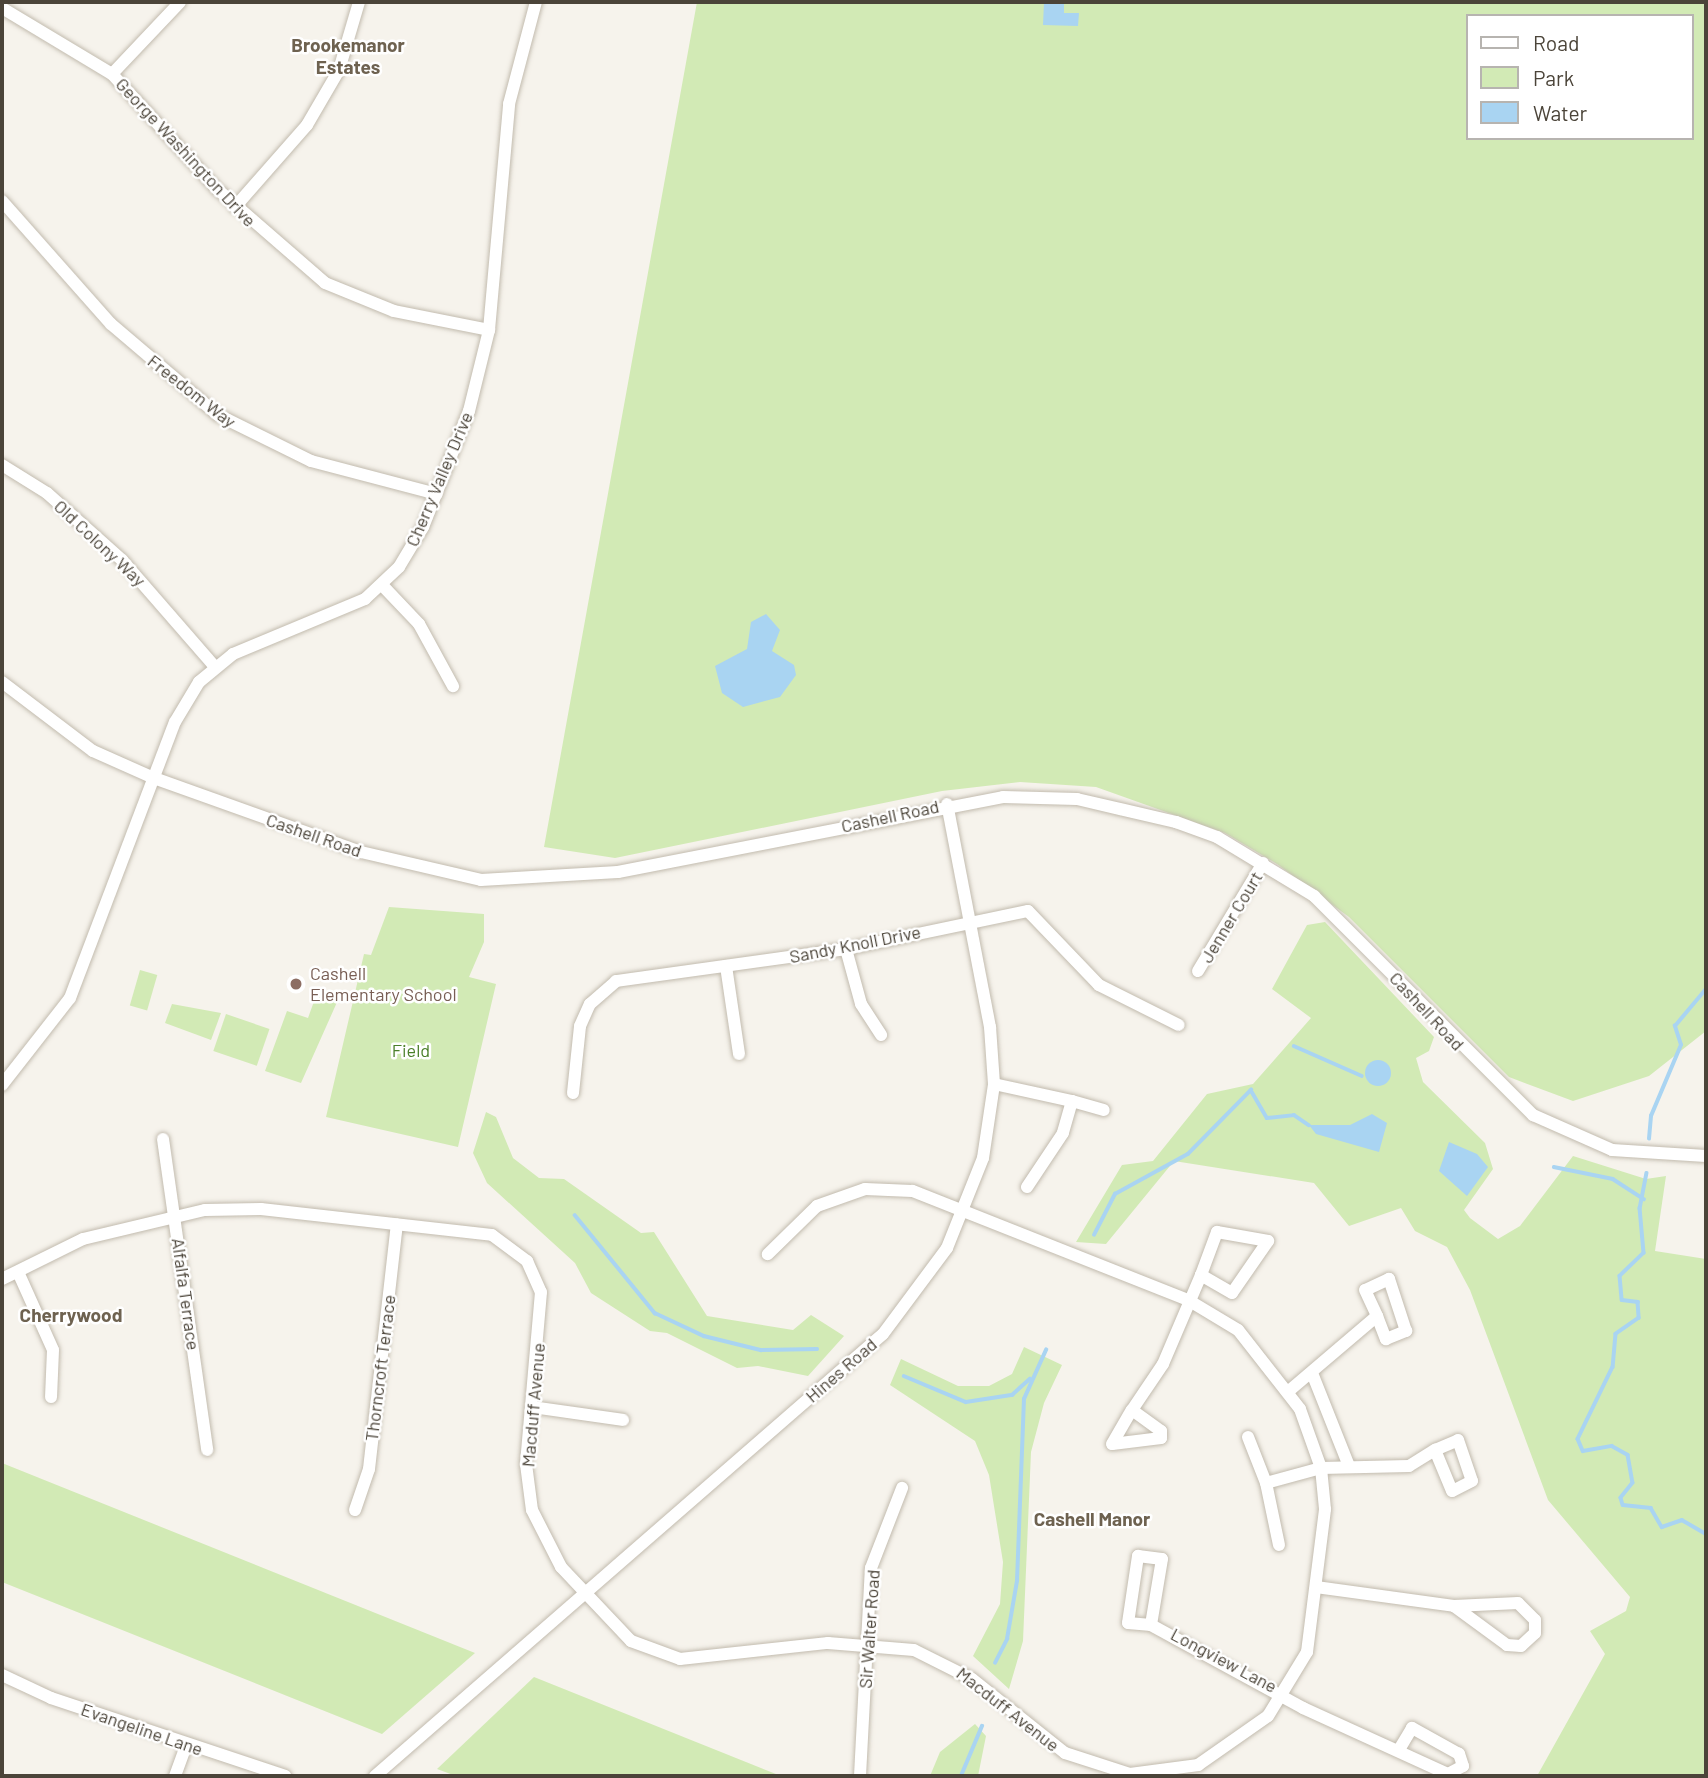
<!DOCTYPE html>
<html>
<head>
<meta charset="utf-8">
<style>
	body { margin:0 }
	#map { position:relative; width:1708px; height:1778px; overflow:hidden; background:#f6f3ec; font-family:Barlow,sans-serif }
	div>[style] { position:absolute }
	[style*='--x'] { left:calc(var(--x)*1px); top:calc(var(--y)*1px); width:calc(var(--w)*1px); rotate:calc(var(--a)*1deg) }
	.green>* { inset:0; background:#d2eab5; transform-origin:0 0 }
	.water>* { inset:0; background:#a9d4f2 }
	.round { border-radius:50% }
	.stream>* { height:3.5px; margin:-1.75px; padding:0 1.75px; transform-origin:1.75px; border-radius:1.75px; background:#a9d4f2 }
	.roads { filter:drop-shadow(0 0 2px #c2bbae) drop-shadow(0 0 2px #c2bbae) }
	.minor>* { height:12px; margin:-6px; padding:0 6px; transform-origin:6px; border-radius:6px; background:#fff }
	.dots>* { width:19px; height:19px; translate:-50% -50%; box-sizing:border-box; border:4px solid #fff; border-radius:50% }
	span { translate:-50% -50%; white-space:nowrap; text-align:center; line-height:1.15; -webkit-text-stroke:5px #fff; paint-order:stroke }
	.street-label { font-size:18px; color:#4b4439 }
	.education-label { font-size:18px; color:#785e54 }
	.left { translate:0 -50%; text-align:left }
	.park-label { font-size:18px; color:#4a7f2a }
	.neighbourhood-label { font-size:19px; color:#6e6250; font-weight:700 }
	.frame { position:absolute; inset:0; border:4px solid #4b4439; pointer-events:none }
	.legend { position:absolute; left:1466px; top:14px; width:228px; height:126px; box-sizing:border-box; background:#fff; border:2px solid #b7b4b0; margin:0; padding:9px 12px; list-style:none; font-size:21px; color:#4b4439 }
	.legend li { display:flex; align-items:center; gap:14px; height:35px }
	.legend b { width:35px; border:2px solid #b7b4b0 }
</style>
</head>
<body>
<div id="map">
	<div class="green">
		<i style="clip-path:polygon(evenodd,697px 2px,1706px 2px,1706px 1031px,1649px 1076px,1573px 1101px,1509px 1077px,1349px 917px,1277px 864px,1225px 833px,1096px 787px,1020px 782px,942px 791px,615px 858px,544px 847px,697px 2px,1468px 16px,1692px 16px,1692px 138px,1468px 138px,1468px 16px)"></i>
		<i style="clip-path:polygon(389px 907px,484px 914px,484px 942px,469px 977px,496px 984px,458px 1147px,326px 1117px,364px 954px,371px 955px)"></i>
		<i style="clip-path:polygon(1325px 922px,1434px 1037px,1429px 1051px,1416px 1058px,1423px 1082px,1485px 1143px,1493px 1169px,1464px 1210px,1470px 1218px,1498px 1239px,1520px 1226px,1573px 1156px,1646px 1179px,1666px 1176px,1655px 1251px,1706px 1259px,1706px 1776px,1537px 1776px,1605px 1654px,1590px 1631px,1626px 1611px,1630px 1597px,1548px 1500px,1470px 1290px,1447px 1247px,1415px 1231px,1401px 1208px,1349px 1226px,1314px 1183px,1174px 1161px,1106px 1244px,1076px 1242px,1122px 1165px,1153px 1161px,1207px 1094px,1253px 1084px,1311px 1018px,1272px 989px,1307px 925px)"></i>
		<i style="left:140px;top:970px;width:18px;height:37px;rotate:16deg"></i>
		<i style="clip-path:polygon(317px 993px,338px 1000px,301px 1083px,265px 1071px,287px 1011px,308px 1018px)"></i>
		<i style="clip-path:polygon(172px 1004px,221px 1013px,211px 1040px,165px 1023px)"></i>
		<i style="left:226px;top:1014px;width:46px;height:39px;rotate:19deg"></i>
		<i style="clip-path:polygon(486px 1112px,496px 1117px,513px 1158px,539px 1178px,564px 1179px,641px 1233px,654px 1232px,707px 1316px,793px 1330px,811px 1315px,844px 1336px,808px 1376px,758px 1366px,737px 1368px,667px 1333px,650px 1331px,591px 1293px,575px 1263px,487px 1183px,473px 1153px)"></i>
		<i style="clip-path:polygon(1024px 1347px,1062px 1365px,1044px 1403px,1031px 1452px,1023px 1641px,1009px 1689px,973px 1656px,1000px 1604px,1003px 1562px,989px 1475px,975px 1441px,890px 1385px,901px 1359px,958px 1386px,989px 1386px,1012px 1374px)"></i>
		<i style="clip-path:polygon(2px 1463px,475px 1653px,382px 1734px,2px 1582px)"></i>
		<i style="clip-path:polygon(534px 1677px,781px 1776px,456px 1776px,437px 1769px)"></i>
		<i style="clip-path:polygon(975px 1724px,986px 1736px,978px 1776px,930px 1776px,940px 1752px)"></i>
	</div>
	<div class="water">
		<i style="clip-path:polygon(1044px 2px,1064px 2px,1064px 13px,1079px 13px,1078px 26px,1043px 25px)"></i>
		<i style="clip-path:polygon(766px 614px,780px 630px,772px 651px,794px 665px,796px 675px,780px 697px,743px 707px,722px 693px,715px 666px,747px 649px,751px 622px)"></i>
		<i class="round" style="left:1365px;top:1060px;width:26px;height:26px"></i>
		<i style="clip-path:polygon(1372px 1114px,1387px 1123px,1379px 1152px,1316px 1134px,1309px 1125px,1350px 1125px)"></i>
		<i style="clip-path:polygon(1449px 1142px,1477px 1154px,1488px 1167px,1467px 1196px,1439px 1171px)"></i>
	</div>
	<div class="stream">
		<i style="--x:1294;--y:1046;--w:74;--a:23.8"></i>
		<i style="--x:1649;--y:1139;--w:23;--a:-85"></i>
		<i style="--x:1651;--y:1116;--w:77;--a:-67.1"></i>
		<i style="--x:1681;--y:1045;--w:20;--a:-108"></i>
		<i style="--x:1675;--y:1026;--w:48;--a:-50"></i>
		<i style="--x:1554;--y:1167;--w:60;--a:11.5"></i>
		<i style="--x:1613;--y:1179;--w:37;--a:33"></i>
		<i style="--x:1647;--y:1173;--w:36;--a:101"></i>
		<i style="--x:1640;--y:1208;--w:45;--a:84.9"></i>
		<i style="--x:1644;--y:1253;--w:33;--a:136"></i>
		<i style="--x:1620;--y:1276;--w:24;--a:85"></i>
		<i style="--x:1622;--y:1300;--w:16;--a:7"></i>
		<i style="--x:1638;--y:1302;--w:16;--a:86"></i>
		<i style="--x:1639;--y:1318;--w:28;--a:145"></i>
		<i style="--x:1616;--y:1334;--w:33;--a:95"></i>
		<i style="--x:1613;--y:1367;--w:80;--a:115.9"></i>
		<i style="--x:1578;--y:1439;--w:13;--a:67"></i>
		<i style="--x:1583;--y:1451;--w:29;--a:-10"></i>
		<i style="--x:1612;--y:1446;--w:18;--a:29"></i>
		<i style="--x:1628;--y:1455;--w:28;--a:80"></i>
		<i style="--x:1633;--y:1483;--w:19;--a:129"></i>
		<i style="--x:1621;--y:1498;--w:7;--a:74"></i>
		<i style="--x:1623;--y:1505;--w:28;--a:6"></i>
		<i style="--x:1651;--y:1508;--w:22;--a:60"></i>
		<i style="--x:1662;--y:1527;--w:21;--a:-19"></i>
		<i style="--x:1682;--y:1520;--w:28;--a:30"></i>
		<i style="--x:575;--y:1215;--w:127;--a:50.8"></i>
		<i style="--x:655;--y:1313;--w:54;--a:25.1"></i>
		<i style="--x:704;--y:1336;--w:59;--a:13.8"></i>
		<i style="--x:761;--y:1350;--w:56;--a:-1"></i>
		<i style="--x:1094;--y:1235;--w:46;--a:-62.9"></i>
		<i style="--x:1115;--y:1194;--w:83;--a:-28.7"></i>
		<i style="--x:1188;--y:1154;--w:90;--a:-45.5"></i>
		<i style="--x:1251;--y:1090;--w:32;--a:60"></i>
		<i style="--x:1267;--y:1118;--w:27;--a:-6"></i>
		<i style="--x:1294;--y:1115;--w:18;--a:34"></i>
		<i style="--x:904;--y:1376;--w:67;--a:22.8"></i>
		<i style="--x:966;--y:1402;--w:47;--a:-8.7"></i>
		<i style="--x:1012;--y:1395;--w:24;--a:-42"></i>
		<i style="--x:995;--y:1663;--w:27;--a:-63"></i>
		<i style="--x:1007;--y:1639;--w:59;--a:-80.2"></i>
		<i style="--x:1017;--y:1581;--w:182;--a:-87.8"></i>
		<i style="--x:1024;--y:1399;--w:54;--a:-65.8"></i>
		<i style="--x:961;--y:1776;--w:54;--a:-67.2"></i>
	</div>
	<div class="roads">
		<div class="minor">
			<i style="--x:2;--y:8;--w:128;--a:31"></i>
			<i style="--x:112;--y:74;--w:156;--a:47.6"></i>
			<i style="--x:217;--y:189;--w:143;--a:41"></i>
			<i style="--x:325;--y:283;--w:74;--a:22.1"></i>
			<i style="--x:394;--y:311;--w:97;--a:11.3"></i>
			<i style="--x:112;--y:74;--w:99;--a:-46.6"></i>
			<i style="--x:2;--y:201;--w:164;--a:48.5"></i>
			<i style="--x:111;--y:324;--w:140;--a:40.4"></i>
			<i style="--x:218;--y:415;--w:104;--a:26.3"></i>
			<i style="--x:311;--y:461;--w:130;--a:14.7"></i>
			<i style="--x:235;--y:207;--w:109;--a:-48.7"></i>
			<i style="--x:307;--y:125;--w:64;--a:-59.8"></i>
			<i style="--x:339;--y:70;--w:71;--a:-73.6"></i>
			<i style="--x:2;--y:465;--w:53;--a:31.9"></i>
			<i style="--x:47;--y:493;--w:101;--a:41.8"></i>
			<i style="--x:122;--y:560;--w:140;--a:49"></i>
			<i style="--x:382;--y:585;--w:54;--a:46.5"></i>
			<i style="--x:419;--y:624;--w:71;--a:61.3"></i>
			<i style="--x:2;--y:682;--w:114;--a:37.2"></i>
			<i style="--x:93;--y:751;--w:67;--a:23.9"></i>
			<i style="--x:154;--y:778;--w:220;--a:19.7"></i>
			<i style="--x:361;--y:852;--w:123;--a:13.1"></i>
			<i style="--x:481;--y:880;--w:137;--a:-3.3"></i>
			<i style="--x:618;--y:872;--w:392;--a:-11"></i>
			<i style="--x:1003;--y:797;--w:74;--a:1.5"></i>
			<i style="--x:1077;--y:799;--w:102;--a:13.1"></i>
			<i style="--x:1176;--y:822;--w:44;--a:20.1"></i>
			<i style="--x:1217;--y:837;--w:114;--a:31.3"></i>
			<i style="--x:1314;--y:896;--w:310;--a:45"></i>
			<i style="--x:1533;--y:1115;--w:86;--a:23.9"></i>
			<i style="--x:1612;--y:1150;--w:94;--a:3.7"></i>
			<i style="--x:846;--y:949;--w:57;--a:74.7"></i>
			<i style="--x:861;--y:1004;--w:37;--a:57"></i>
			<i style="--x:726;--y:966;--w:89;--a:81.6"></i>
			<i style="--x:1198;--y:971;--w:126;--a:-59"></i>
			<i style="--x:994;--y:1084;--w:80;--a:12.3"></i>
			<i style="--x:1072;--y:1101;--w:33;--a:106"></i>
			<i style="--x:1063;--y:1133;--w:65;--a:123.7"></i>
			<i style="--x:2;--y:1085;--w:110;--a:-52"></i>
			<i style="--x:70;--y:998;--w:295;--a:-69.2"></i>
			<i style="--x:175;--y:722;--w:47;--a:-59"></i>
			<i style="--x:199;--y:682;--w:44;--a:-39.5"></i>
			<i style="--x:233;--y:654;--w:143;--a:-22.6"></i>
			<i style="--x:365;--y:599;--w:47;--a:-43.3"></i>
			<i style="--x:399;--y:567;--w:47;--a:-59"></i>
			<i style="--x:423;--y:527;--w:125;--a:-68.4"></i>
			<i style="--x:469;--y:411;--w:83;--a:-76.1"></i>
			<i style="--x:489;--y:330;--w:227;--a:-84.9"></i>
			<i style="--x:509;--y:104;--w:106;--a:-75.2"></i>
			<i style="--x:573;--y:1093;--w:67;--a:-84"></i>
			<i style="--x:580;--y:1026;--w:24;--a:-66"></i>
			<i style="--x:590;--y:1004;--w:35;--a:-41"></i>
			<i style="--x:616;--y:981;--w:232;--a:-7.9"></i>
			<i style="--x:846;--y:949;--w:186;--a:-11.8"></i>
			<i style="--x:1028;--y:911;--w:103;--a:46.2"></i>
			<i style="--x:1099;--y:985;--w:89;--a:26.6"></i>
			<i style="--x:1072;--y:1101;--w:33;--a:16"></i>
			<i style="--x:163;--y:1139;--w:314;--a:81.9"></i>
			<i style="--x:1217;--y:1232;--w:52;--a:10"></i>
			<i style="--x:1268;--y:1241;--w:63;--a:124.7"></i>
			<i style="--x:1232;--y:1293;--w:36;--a:-150"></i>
			<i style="--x:1201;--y:1275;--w:46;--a:-69.6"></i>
			<i style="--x:18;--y:1272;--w:85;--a:65.8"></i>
			<i style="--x:53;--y:1350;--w:47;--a:92.4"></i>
			<i style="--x:2;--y:1279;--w:90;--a:-26.3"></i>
			<i style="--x:83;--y:1239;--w:125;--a:-13.4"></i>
			<i style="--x:205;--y:1210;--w:56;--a:-1"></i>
			<i style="--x:261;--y:1209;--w:232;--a:6.4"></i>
			<i style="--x:492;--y:1235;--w:44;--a:36.6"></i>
			<i style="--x:527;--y:1261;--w:34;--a:66"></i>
			<i style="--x:541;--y:1292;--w:173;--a:95"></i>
			<i style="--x:526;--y:1464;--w:46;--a:82.6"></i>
			<i style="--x:532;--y:1510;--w:64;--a:63"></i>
			<i style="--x:561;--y:1567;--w:102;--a:46.6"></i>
			<i style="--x:631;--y:1641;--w:52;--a:20.2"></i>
			<i style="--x:680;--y:1659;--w:149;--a:-6.2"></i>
			<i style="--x:828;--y:1643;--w:86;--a:4.7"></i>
			<i style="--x:914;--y:1650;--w:65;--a:26.6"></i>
			<i style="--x:972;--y:1679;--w:119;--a:38.5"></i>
			<i style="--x:1065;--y:1753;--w:68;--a:17.9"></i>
			<i style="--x:1130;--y:1774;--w:69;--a:-7.5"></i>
			<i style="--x:1198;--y:1765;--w:85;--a:-35"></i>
			<i style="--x:1268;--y:1716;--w:75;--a:-58.6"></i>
			<i style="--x:1307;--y:1652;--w:144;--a:-82.8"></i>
			<i style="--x:1325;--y:1509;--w:41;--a:-95.6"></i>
			<i style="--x:1321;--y:1468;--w:63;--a:-109.6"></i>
			<i style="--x:1300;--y:1409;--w:100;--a:-128.1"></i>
			<i style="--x:1238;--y:1330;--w:58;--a:-149"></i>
			<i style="--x:1188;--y:1300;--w:297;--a:-158.4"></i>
			<i style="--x:912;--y:1191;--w:47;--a:-177.6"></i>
			<i style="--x:865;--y:1189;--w:51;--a:160.5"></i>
			<i style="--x:817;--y:1206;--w:69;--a:135.6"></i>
			<i style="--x:1312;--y:1373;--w:100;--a:68.3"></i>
			<i style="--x:1290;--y:1390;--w:114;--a:-40.4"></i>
			<i style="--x:1377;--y:1316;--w:25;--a:69"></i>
			<i style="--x:1386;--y:1339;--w:22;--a:-22"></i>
			<i style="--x:1406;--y:1331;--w:55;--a:-108.1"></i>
			<i style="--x:1389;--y:1279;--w:26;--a:155"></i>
			<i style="--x:1365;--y:1290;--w:29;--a:65"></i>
			<i style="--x:532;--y:1407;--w:92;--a:8.1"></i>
			<i style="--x:1132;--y:1410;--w:55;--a:-56"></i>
			<i style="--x:1163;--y:1364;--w:97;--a:-66.9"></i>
			<i style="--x:1132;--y:1410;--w:36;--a:36"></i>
			<i style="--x:1161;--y:1431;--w:7;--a:90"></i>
			<i style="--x:1161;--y:1438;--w:49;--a:173"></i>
			<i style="--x:1112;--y:1444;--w:39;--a:-60"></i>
			<i style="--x:1248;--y:1437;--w:49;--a:68.6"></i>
			<i style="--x:355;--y:1510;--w:43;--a:-71.1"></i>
			<i style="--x:369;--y:1469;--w:246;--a:-83.5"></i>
			<i style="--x:1279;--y:1545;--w:63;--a:-101.8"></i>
			<i style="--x:1266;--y:1483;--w:57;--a:-15.3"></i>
			<i style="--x:1321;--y:1468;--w:88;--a:-1.3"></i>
			<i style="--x:1409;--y:1466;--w:31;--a:-32"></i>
			<i style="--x:1435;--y:1450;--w:25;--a:-23"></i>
			<i style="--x:1458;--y:1440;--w:43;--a:71.1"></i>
			<i style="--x:1472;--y:1481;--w:22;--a:153"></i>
			<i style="--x:1452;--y:1491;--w:44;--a:-112.5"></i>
			<i style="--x:1316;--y:1587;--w:139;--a:7.8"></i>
			<i style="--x:1454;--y:1606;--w:64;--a:-2.7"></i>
			<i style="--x:1518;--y:1603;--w:24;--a:45"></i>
			<i style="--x:1535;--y:1620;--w:13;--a:90"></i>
			<i style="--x:1535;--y:1633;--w:19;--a:137"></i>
			<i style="--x:1521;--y:1646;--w:14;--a:-176"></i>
			<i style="--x:1507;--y:1645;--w:66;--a:-143.7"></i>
			<i style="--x:1151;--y:1625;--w:23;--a:-175"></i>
			<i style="--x:1128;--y:1623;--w:68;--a:-81.5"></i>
			<i style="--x:1138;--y:1556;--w:24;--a:7"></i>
			<i style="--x:1162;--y:1559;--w:67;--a:99.5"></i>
			<i style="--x:1151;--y:1625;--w:173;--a:28.6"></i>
			<i style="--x:1303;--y:1708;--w:159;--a:24.5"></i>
			<i style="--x:1448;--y:1774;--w:17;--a:-28"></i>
			<i style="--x:1463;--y:1766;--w:13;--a:-108"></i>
			<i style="--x:1459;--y:1754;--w:54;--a:-151"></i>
			<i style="--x:1412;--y:1728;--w:26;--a:121"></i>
			<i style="--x:2;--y:1675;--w:54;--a:25.1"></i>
			<i style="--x:51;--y:1698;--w:247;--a:18.4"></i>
			<i style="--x:175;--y:1776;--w:32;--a:-70"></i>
			<i style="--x:375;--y:1776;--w:673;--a:-41.03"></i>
			<i style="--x:883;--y:1334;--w:107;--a:-53.3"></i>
			<i style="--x:947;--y:1248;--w:97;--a:-68.2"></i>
			<i style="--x:983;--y:1158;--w:75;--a:-81.5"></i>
			<i style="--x:994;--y:1084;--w:57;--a:-94"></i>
			<i style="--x:990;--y:1027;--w:227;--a:-100.9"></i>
			<i style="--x:860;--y:1776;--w:208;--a:-87"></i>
			<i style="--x:871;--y:1568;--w:86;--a:-68.8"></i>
		</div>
	</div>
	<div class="dots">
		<i style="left:296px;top:984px;background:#8d6e63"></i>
	</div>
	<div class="street-label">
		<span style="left:186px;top:152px;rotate:47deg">George Washington Drive</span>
		<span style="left:192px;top:391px;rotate:38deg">Freedom Way</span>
		<span style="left:439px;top:479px;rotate:-67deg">Cherry Valley Drive</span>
		<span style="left:100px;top:543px;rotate:43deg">Old Colony Way</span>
		<span style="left:890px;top:816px;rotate:-12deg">Cashell Road</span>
		<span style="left:314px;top:835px;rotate:19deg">Cashell Road</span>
		<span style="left:1231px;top:917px;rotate:-59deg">Jenner Court</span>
		<span style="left:855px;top:944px;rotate:-11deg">Sandy Knoll Drive</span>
		<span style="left:1427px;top:1011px;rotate:47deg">Cashell Road</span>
		<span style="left:186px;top:1294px;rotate:82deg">Alfalfa Terrace</span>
		<span style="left:380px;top:1368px;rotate:-83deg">Thorncroft Terrace</span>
		<span style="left:841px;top:1370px;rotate:-41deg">Hines Road</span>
		<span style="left:533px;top:1405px;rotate:-85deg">Macduff Avenue</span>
		<span style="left:869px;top:1629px;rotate:-86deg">Sir Walter Road</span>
		<span style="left:1224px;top:1660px;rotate:28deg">Longview Lane</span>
		<span style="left:1008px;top:1709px;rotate:38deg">Macduff Avenue</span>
		<span style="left:142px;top:1729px;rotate:19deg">Evangeline Lane</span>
	</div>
	<div class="education-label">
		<span class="left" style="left:310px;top:984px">Cashell<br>Elementary School</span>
	</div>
	<div class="park-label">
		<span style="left:411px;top:1050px">Field</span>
	</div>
	<div class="neighbourhood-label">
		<span style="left:348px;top:56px">Brookemanor<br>Estates</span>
		<span style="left:71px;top:1315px">Cherrywood</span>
		<span style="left:1092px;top:1519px">Cashell Manor</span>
	</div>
	<div class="frame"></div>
	<ul class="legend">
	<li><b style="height:9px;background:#fff"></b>Road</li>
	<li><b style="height:19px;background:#d2eab5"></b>Park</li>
	<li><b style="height:19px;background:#a9d4f2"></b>Water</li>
	</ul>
</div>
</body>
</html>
